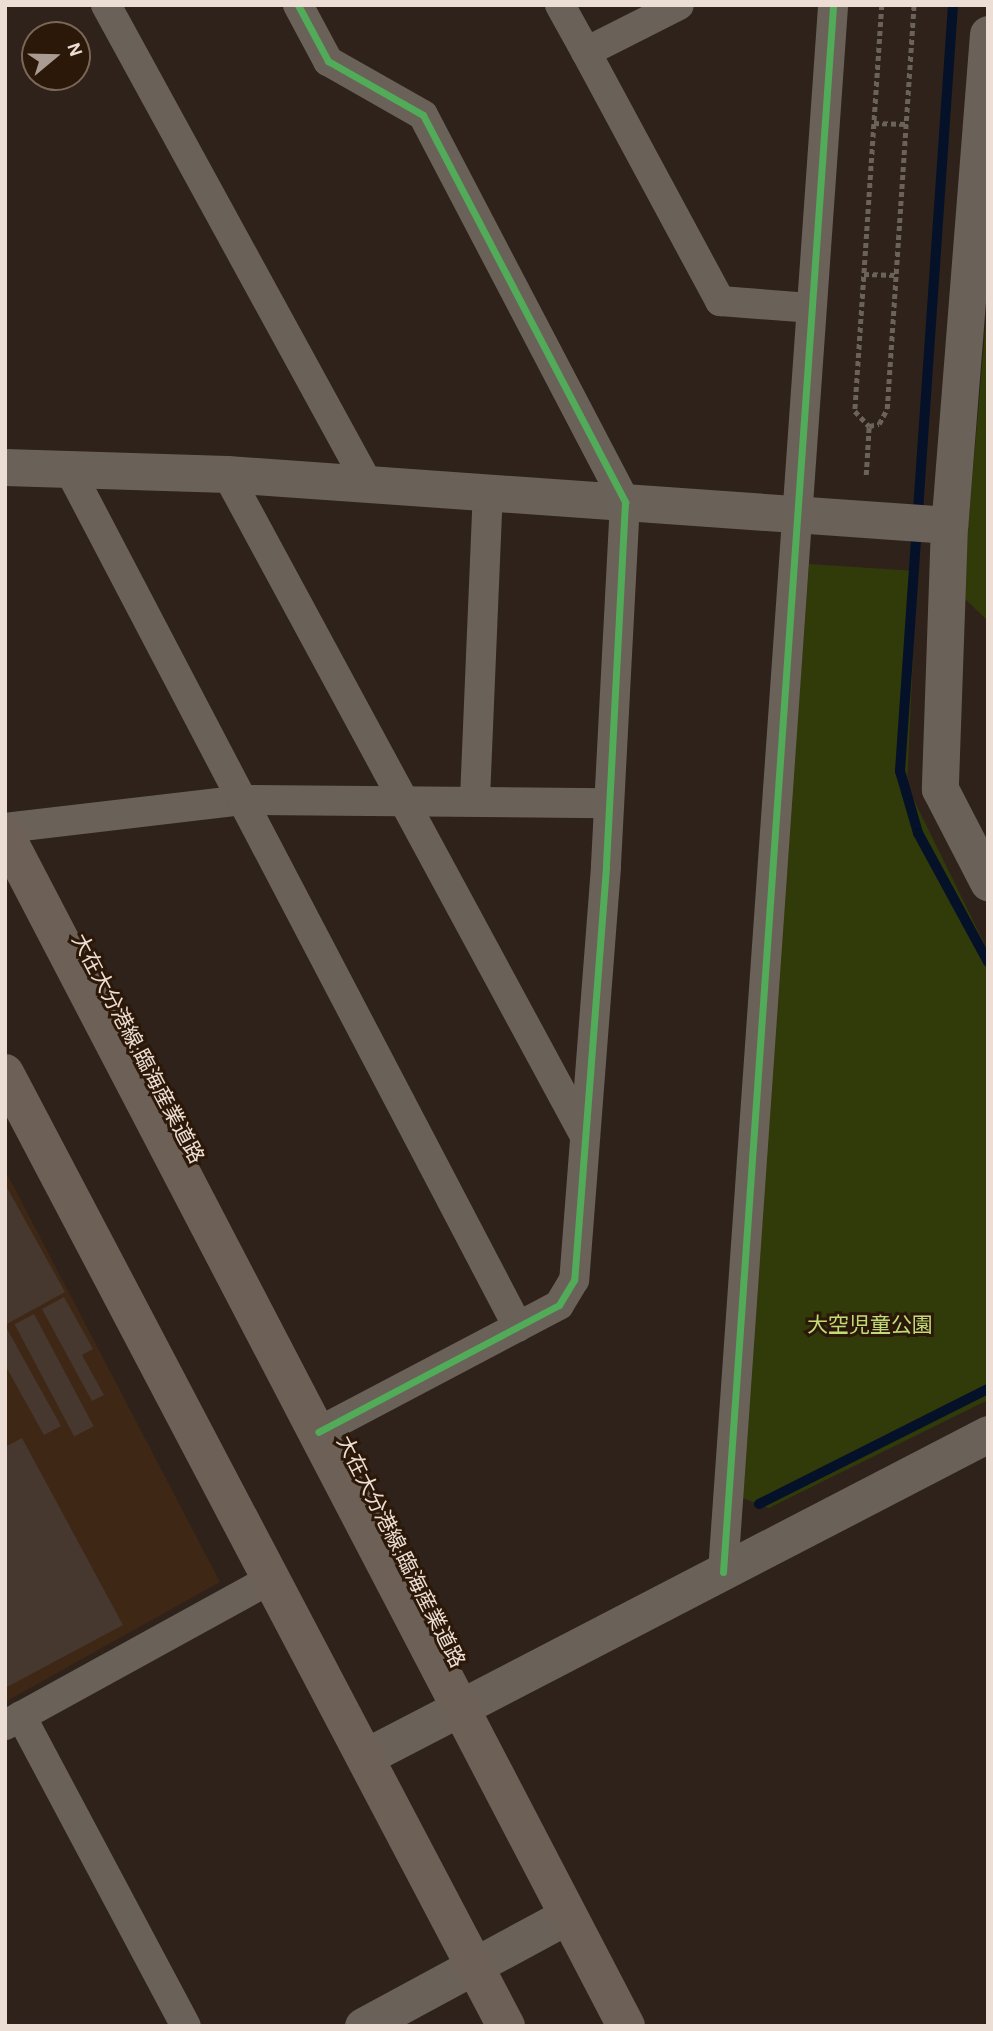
<!DOCTYPE html>
<html>
<head>
<meta charset="utf-8">
<style>
	body { margin:0 }
	#map { position:relative; width:993px; height:2031px; overflow:hidden; background:#2e221a; font-family:"Alegreya Sans","Noto Sans JP",sans-serif }
	div>[style] { position:absolute }
	[style*='--x'] { left:calc(var(--x)*1px); top:calc(var(--y)*1px); width:calc(var(--w)*1px); rotate:calc(var(--a)*1deg) }
	.built>* { inset:0; background:#3f2715 }
	.green>* { inset:0; background:#313a09 }
	.stream>* { height:10px; margin:-5px; padding:0 5px; transform-origin:5px; border-radius:5px; background:#041128 }
	.building>* { inset:0; background:#46382e; transform-origin:0 0 }
	.path>* { height:4.5px; margin-top:-2.25px; transform-origin:0; background:repeating-linear-gradient(90deg,#6a625b 0 5px,transparent 0 8.5px) }
	.minor>* { height:30px; margin:-15px; padding:0 15px; transform-origin:15px; border-radius:15px; background:#6a6159 }
	.tertiary>* { height:37px; margin:-18.5px; padding:0 18.5px; transform-origin:18.5px; border-radius:18.5px; background:#6a6159 }
	.primary>* { height:38px; margin:-19px; padding:0 19px; transform-origin:19px; border-radius:19px; background:#6d6056 }
	.cycleway>* { height:7px; margin:-3.5px; padding:0 3.5px; transform-origin:3.5px; border-radius:3.5px; background:#51ab58 }
	span { translate:-50% -50%; white-space:nowrap; text-align:center; line-height:1.15; -webkit-text-stroke:6px #2c1808; paint-order:stroke }
	.street-label { font-size:21px; color:#ecded4 }
	.park-label { font-size:21px; color:#c1dc76 }
	.frame { position:absolute; inset:0; border:7px solid #ecded4; pointer-events:none }
	.north { position:absolute; left:21px; top:21px; width:70px; height:70px; box-sizing:border-box; background:#2c1808; border:2px solid #79675a; border-radius:50%; rotate:71deg; font-size:19px; font-weight:700; line-height:28px; text-align:center; color:#ecded4 }
	.north::after { content:''; display:block; margin:auto; width:24px; height:32px; background:#aa9c93; clip-path:polygon(50% 0,100% 100%,50% 72%,0 100%) }
</style>
</head>
<body>
<div id="map">
	<div class="built">
		<i style="clip-path:polygon(5px 1170px,220px 1582px,5px 1702px)"></i>
	</div>
	<div class="green">
		<i style="clip-path:polygon(988px 298px,988px 621px,962px 596px)"></i>
		<i style="clip-path:polygon(809px 564px,917px 571px,907px 786px,988px 951px,988px 1400px,769px 1508px,740px 1497px)"></i>
	</div>
	<div class="stream">
		<i style="--x:953;--y:5;--w:768;--a:93.96"></i>
		<i style="--x:900;--y:771;--w:65;--a:73.8"></i>
		<i style="--x:918;--y:833;--w:147;--a:61.5"></i>
		<i style="--x:759;--y:1504;--w:256;--a:-26.7"></i>
	</div>
	<div class="building">
		<i style="clip-path:polygon(5px 1184px,65px 1292px,5px 1325px)"></i>
		<i style="clip-path:polygon(64px 1297px,93px 1349px,82px 1355px,104px 1395px,92px 1401px,42px 1309px)"></i>
		<i style="left:34px;top:1314px;width:127px;height:22px;rotate:62deg"></i>
		<i style="clip-path:polygon(7px 1329px,61px 1426px,44px 1435px,5px 1365px)"></i>
		<i style="clip-path:polygon(22px 1438px,123px 1625px,5px 1688px,5px 1447px)"></i>
	</div>
	<div class="path">
		<i style="--x:882;--y:5;--w:407;--a:93.8"></i>
		<i style="--x:855;--y:411;--w:21;--a:47"></i>
		<i style="--x:869;--y:426;--w:10;--a:-11"></i>
		<i style="--x:879;--y:424;--w:17;--a:-62"></i>
		<i style="--x:887;--y:409;--w:405;--a:-86.2"></i>
		<i style="--x:874;--y:123;--w:32;--a:2"></i>
		<i style="--x:864;--y:274;--w:32;--a:2"></i>
		<i style="--x:866;--y:475;--w:49;--a:-86.5"></i>
	</div>
	<div class="minor">
		<i style="--x:106;--y:5;--w:546;--a:61.32"></i>
		<i style="--x:298;--y:5;--w:64;--a:61.8"></i>
		<i style="--x:328;--y:61;--w:109;--a:29.6"></i>
		<i style="--x:423;--y:115;--w:437;--a:62.4"></i>
		<i style="--x:625;--y:502;--w:365;--a:93"></i>
		<i style="--x:606;--y:867;--w:414;--a:94.4"></i>
		<i style="--x:574;--y:1280;--w:29;--a:121"></i>
		<i style="--x:559;--y:1305;--w:272;--a:152.2"></i>
		<i style="--x:560;--y:5;--w:54;--a:61"></i>
		<i style="--x:586;--y:52;--w:104;--a:-26.8"></i>
		<i style="--x:586;--y:52;--w:283;--a:61.7"></i>
		<i style="--x:720;--y:301;--w:90;--a:4.4"></i>
		<i style="--x:70;--y:471;--w:966;--a:62.37"></i>
		<i style="--x:227;--y:474;--w:753;--a:61.6"></i>
		<i style="--x:475;--y:799;--w:306;--a:-87.6"></i>
		<i style="--x:5;--y:828;--w:239;--a:-6.7"></i>
		<i style="--x:242;--y:800;--w:365;--a:0.5"></i>
		<i style="--x:723;--y:1572;--w:1571;--a:-85.98"></i>
		<i style="--x:21;--y:1716;--w:351;--a:62"></i>
		<i style="--x:5;--y:1725;--w:305;--a:-28.8"></i>
	</div>
	<div class="tertiary">
		<i style="--x:988;--y:34;--w:493;--a:94.5"></i>
		<i style="--x:949;--y:525;--w:264;--a:92"></i>
		<i style="--x:940;--y:789;--w:105;--a:62.7"></i>
		<i style="--x:5;--y:467;--w:222;--a:1.8"></i>
		<i style="--x:227;--y:474;--w:724;--a:4.04"></i>
		<i style="--x:365;--y:1757;--w:702;--a:-27.4"></i>
		<i style="--x:363;--y:2026;--w:233;--a:-28.4"></i>
	</div>
	<div class="primary">
		<i style="--x:5;--y:834;--w:1344;--a:62.48"></i>
		<i style="--x:5;--y:1073;--w:1077;--a:62.27"></i>
	</div>
	<div class="cycleway">
		<i style="--x:298;--y:5;--w:64;--a:61.8"></i>
		<i style="--x:328;--y:61;--w:109;--a:29.6"></i>
		<i style="--x:423;--y:115;--w:437;--a:62.4"></i>
		<i style="--x:625;--y:502;--w:365;--a:93"></i>
		<i style="--x:606;--y:867;--w:414;--a:94.4"></i>
		<i style="--x:574;--y:1280;--w:29;--a:121"></i>
		<i style="--x:559;--y:1305;--w:272;--a:152.2"></i>
		<i style="--x:723;--y:1572;--w:1571;--a:-85.98"></i>
	</div>
	<div class="street-label">
		<span style="left:137px;top:1049px;rotate:62deg">大在大分港線;臨海産業道路</span>
		<span style="left:400px;top:1552px;rotate:63deg">大在大分港線;臨海産業道路</span>
	</div>
	<div class="park-label">
		<span style="left:870px;top:1326px">大空児童公園</span>
	</div>
	<div class="frame"></div>
	<div class="north">N</div>
</div>
</body>
</html>
